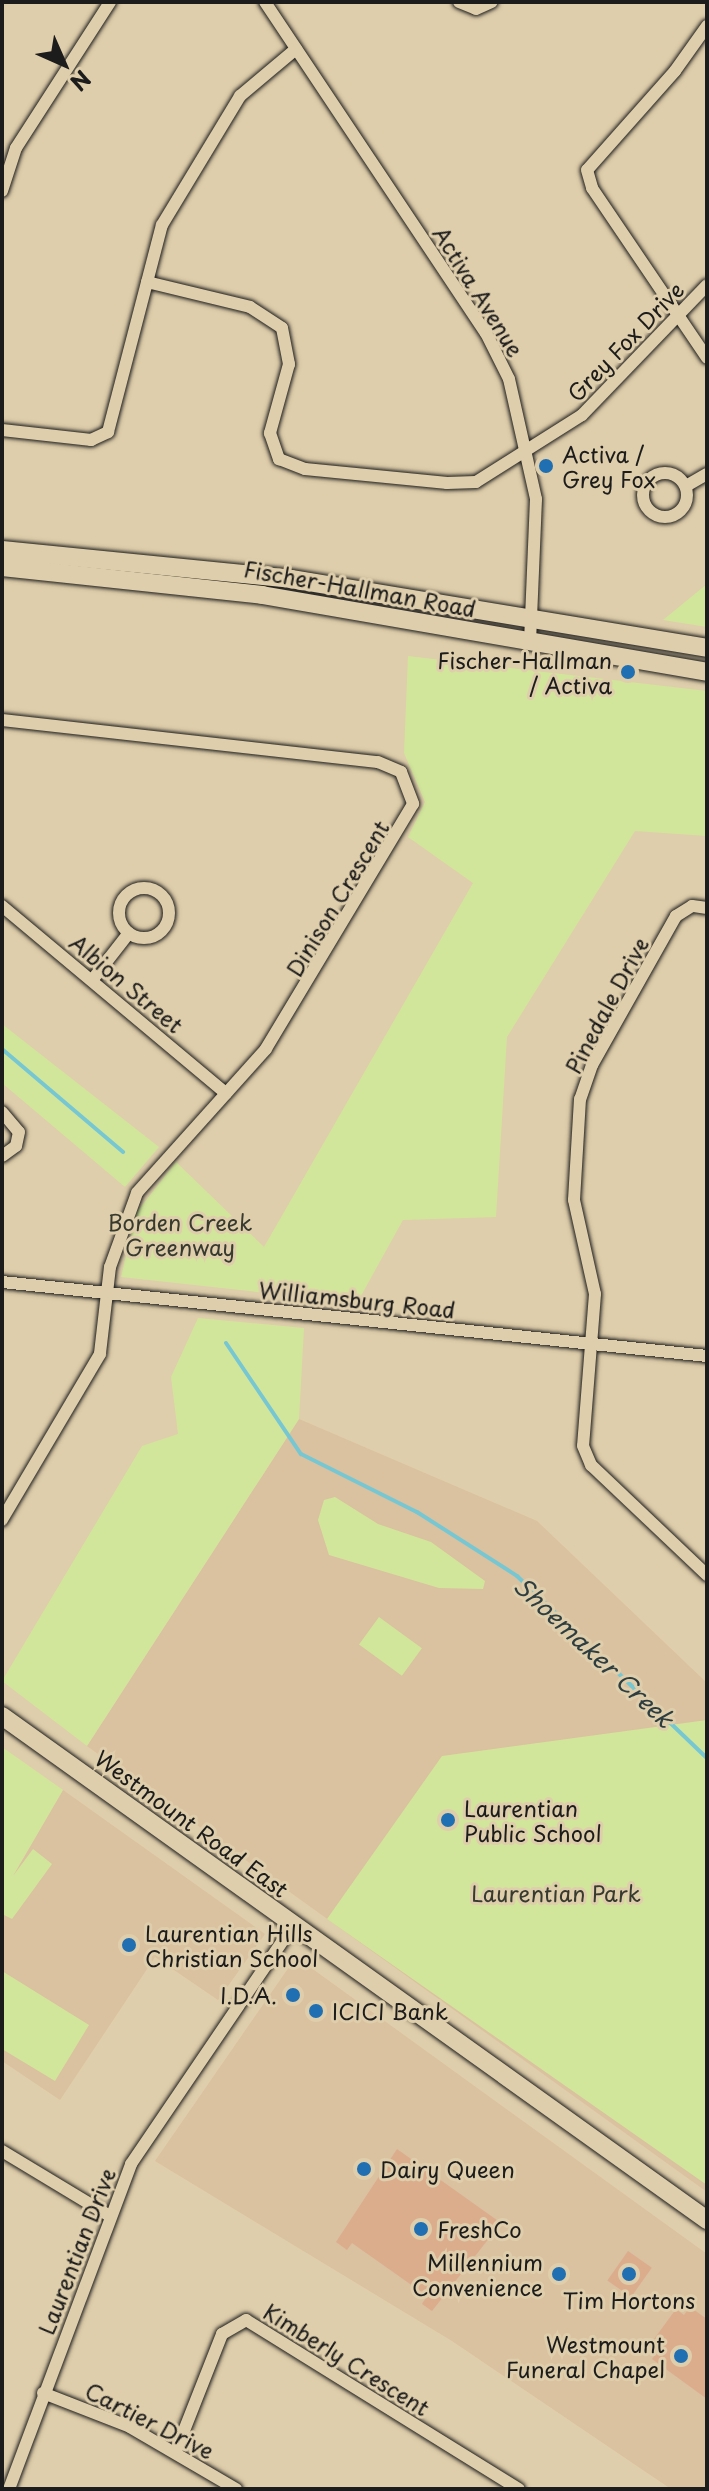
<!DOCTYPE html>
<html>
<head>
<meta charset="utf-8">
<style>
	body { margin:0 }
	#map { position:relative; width:709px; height:2491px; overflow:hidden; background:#dfceab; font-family:"Playpen Sans",sans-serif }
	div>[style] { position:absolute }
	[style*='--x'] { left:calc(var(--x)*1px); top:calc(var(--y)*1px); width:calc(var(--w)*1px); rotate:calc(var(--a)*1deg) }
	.built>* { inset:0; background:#dac19f }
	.green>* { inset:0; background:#d1e69b; transform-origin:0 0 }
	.stream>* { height:4px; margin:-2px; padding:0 2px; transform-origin:2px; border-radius:2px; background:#77c7d2 }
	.building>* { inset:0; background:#dbad8d; transform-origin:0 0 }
	.roads { filter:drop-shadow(0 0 2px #1c1c1c) drop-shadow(0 0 2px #1c1c1c) }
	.street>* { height:12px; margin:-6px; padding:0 6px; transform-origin:6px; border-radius:6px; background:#dfceab }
	.street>.ring { margin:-6px; padding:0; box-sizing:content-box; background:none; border:12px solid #dfceab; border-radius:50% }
	.secondary>* { height:18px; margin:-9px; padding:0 9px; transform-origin:9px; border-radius:9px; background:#dfceab }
	.dots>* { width:22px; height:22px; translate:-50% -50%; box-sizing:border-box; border:4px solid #dfceab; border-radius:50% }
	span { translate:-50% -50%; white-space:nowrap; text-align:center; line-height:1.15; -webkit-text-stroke:6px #dfceab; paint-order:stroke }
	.street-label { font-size:22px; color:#1c1c1c }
	.poi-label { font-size:22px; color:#1c1c1c }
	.left { translate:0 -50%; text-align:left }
	.right { translate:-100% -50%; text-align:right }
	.park-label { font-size:22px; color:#373a2f }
	.water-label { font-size:24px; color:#2e3e40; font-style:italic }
	.frame { position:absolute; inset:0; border:4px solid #1c1c1c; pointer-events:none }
	.north { position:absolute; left:24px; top:24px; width:80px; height:80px; -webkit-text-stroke:6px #dfceab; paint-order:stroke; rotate:135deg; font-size:22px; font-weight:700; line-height:32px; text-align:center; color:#1c1c1c }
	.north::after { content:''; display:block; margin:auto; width:28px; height:36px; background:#1c1c1c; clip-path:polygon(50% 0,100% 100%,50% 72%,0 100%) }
</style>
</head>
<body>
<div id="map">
	<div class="built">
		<i style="clip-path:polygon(299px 1419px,537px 1521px,707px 1683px,707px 2192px,87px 1746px)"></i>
		<i style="clip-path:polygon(63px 1790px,265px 1934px,218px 2000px,155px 1957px,60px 2100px,2px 2061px,2px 1894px)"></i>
		<i style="clip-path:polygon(296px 1957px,707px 2254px,707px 2489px,671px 2489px,452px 2341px,155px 2161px)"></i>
	</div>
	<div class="green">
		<i style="clip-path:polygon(707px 584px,707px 627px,663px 620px)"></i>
		<i style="clip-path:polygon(408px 656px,707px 691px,707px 836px,635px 831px,507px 1037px,496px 1217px,403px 1220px,357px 1303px,121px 1277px,136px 1213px,176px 1162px,264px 1247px,473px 883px,408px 837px,425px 802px,404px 753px)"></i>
		<i style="clip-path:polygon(2px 1024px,159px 1147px,125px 1187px,2px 1083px)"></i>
		<i style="clip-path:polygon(198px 1318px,304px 1328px,299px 1419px,87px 1746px,2px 1681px,142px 1446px,178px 1434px,171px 1377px)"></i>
		<i style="clip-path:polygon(335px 1497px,378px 1524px,431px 1542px,485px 1581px,483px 1589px,439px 1588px,329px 1555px,318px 1520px,324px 1500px)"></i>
		<i style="left:379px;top:1617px;width:53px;height:34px;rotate:36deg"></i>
		<i style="clip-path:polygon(707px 1720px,707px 2185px,327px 1919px,442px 1756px)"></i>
		<i style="clip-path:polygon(2px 1747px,63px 1790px,13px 1876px,33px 1849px,52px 1864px,12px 1919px,2px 1914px)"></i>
		<i style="clip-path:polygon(2px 1971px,89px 2025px,55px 2081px,2px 2049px)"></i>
	</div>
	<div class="stream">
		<i style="--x:2;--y:1049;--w:159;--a:40.4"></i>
		<i style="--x:226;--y:1343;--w:134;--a:56"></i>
		<i style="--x:301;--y:1454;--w:130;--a:26.6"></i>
		<i style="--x:417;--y:1512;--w:119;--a:32.6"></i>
		<i style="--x:517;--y:1576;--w:263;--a:43.8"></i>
	</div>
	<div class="building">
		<i style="clip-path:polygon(397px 2149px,501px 2223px,432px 2311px,422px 2304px,427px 2296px,352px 2243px,347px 2250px,336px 2242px)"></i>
		<i style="left:628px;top:2251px;width:29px;height:36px;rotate:35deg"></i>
		<i style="clip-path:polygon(690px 2307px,707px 2319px,707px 2399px,652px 2359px,657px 2352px,649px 2346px,676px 2309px,684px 2315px)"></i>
	</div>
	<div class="roads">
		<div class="street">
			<i style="--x:265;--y:2;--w:398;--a:56.3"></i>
			<i style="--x:486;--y:333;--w:51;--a:63.4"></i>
			<i style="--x:509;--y:379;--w:123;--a:77.3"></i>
			<i style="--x:536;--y:499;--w:144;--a:92.4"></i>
			<i style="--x:459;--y:2;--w:18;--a:22"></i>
			<i style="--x:476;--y:9;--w:17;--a:-24"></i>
			<i style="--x:707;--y:26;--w:55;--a:125.4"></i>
			<i style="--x:675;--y:71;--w:132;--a:131.6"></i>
			<i style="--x:587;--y:170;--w:19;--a:74"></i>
			<i style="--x:592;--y:188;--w:205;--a:55.9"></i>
			<i style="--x:2;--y:191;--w:45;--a:-72"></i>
			<i style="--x:16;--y:148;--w:174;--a:-57.2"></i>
			<i style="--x:147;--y:282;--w:106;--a:13.6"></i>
			<i style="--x:250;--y:307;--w:38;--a:33"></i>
			<i style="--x:282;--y:328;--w:37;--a:79"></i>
			<i style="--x:289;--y:364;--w:72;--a:105.4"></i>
			<i style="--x:270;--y:433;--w:28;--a:71"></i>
			<i style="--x:279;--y:459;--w:28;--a:21"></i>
			<i style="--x:305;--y:469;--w:143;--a:5.6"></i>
			<i style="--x:447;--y:483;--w:29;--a:-2"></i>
			<i style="--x:476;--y:482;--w:125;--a:-32.3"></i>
			<i style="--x:582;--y:415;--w:180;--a:-46.1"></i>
			<i style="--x:2;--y:430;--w:90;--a:6.4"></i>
			<i style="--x:91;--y:440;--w:19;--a:-25"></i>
			<i style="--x:108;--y:432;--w:214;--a:-75.4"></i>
			<i style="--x:162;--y:225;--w:151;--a:-58.8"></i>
			<i style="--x:240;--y:96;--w:73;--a:-40"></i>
			<i class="ring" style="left:643px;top:473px;width:32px;height:32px"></i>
			<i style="--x:686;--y:486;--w:24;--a:-30"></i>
			<i style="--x:2;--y:720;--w:378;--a:6.4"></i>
			<i style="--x:378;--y:762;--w:25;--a:23"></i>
			<i style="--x:401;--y:772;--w:34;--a:69"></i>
			<i style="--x:413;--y:804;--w:286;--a:121"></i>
			<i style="--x:266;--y:1049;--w:193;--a:131.9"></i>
			<i style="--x:137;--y:1193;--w:79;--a:110"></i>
			<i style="--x:110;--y:1267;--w:88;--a:96.6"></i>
			<i style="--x:100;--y:1354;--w:193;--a:120.6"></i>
			<i class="ring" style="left:119px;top:888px;width:38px;height:38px"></i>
			<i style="--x:2;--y:906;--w:292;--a:39.9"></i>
			<i style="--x:707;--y:908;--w:15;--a:-172"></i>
			<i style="--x:692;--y:906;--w:19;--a:148"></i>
			<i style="--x:676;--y:916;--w:171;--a:119.4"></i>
			<i style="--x:592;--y:1065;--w:36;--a:109"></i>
			<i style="--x:580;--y:1099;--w:101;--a:93.4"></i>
			<i style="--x:574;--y:1200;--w:96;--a:77.4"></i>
			<i style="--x:595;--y:1294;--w:152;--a:94.5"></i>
			<i style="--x:583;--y:1446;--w:21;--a:67"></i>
			<i style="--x:591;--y:1465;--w:160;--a:43.5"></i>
			<i style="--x:93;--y:979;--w:58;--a:-52"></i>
			<i style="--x:2;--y:1112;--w:26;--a:50"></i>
			<i style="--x:19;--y:1132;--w:14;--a:102"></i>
			<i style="--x:16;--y:1146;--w:17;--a:144"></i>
			<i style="--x:2;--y:1282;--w:709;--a:5.99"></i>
			<i style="--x:2;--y:2151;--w:124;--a:31.1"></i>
			<i style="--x:43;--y:2393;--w:93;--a:21.3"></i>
			<i style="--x:130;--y:2427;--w:123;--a:30.3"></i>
			<i style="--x:176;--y:2451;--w:126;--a:-68.5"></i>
			<i style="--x:222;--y:2334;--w:28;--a:-30"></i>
			<i style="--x:246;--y:2320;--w:321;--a:31.8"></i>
			<i style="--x:9;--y:2489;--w:347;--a:-69.4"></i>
			<i style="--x:131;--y:2164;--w:288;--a:-55.8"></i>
		</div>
		<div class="secondary">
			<i style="--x:2;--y:550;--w:290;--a:5.7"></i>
			<i style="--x:291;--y:579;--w:422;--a:9.4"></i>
			<i style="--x:2;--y:567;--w:262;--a:6.1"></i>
			<i style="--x:262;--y:595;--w:452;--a:9.8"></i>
			<i style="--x:2;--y:1716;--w:867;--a:35.56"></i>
		</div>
	</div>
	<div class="dots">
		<i style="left:546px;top:466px;background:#1f6fb2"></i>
		<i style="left:628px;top:672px;background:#1f6fb2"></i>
		<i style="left:448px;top:1820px;background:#1f6fb2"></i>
		<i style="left:129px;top:1945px;background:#1f6fb2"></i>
		<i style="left:293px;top:1995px;background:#1f6fb2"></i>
		<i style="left:316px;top:2011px;background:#1f6fb2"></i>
		<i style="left:364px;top:2169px;background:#1f6fb2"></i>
		<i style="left:421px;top:2229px;background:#1f6fb2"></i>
		<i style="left:559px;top:2274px;background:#1f6fb2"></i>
		<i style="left:629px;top:2274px;background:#1f6fb2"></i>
		<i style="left:681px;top:2356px;background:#1f6fb2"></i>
	</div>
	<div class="street-label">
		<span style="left:479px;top:291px;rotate:58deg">Activa Avenue</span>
		<span style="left:625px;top:341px;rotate:-46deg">Grey Fox Drive</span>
		<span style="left:360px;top:588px;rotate:10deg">Fischer-Hallman Road</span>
		<span style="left:337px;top:898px;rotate:-59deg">Dinison Crescent</span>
		<span style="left:127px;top:983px;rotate:40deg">Albion Street</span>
		<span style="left:606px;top:1005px;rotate:-62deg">Pinedale Drive</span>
		<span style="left:357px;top:1299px;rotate:6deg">Williamsburg Road</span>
		<span style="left:192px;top:1823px;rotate:36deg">Westmount Road East</span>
		<span style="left:76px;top:2251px;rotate:-69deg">Laurentian Drive</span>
		<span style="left:347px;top:2359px;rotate:32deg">Kimberly Crescent</span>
		<span style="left:150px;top:2420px;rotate:27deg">Cartier Drive</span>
	</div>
	<div class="poi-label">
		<span class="left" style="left:562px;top:466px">Activa /<br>Grey Fox</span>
		<span class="right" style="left:612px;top:672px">Fischer-Hallman<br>/ Activa</span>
		<span class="left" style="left:464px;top:1820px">Laurentian<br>Public School</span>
		<span class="left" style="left:145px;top:1945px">Laurentian Hills<br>Christian School</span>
		<span class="right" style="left:277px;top:1995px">I.D.A.</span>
		<span class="left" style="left:332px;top:2011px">ICICI Bank</span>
		<span class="left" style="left:380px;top:2169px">Dairy Queen</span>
		<span class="left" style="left:437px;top:2229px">FreshCo</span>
		<span class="right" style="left:543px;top:2274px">Millennium<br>Convenience</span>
		<span style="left:629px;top:2300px">Tim Hortons</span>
		<span class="right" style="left:665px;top:2356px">Westmount<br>Funeral Chapel</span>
	</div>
	<div class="park-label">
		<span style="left:180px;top:1234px">Borden Creek<br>Greenway</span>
		<span style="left:556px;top:1893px">Laurentian Park</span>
	</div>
	<div class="water-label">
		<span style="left:594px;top:1652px;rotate:43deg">Shoemaker Creek</span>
	</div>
	<div class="frame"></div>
	<div class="north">N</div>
</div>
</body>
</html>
